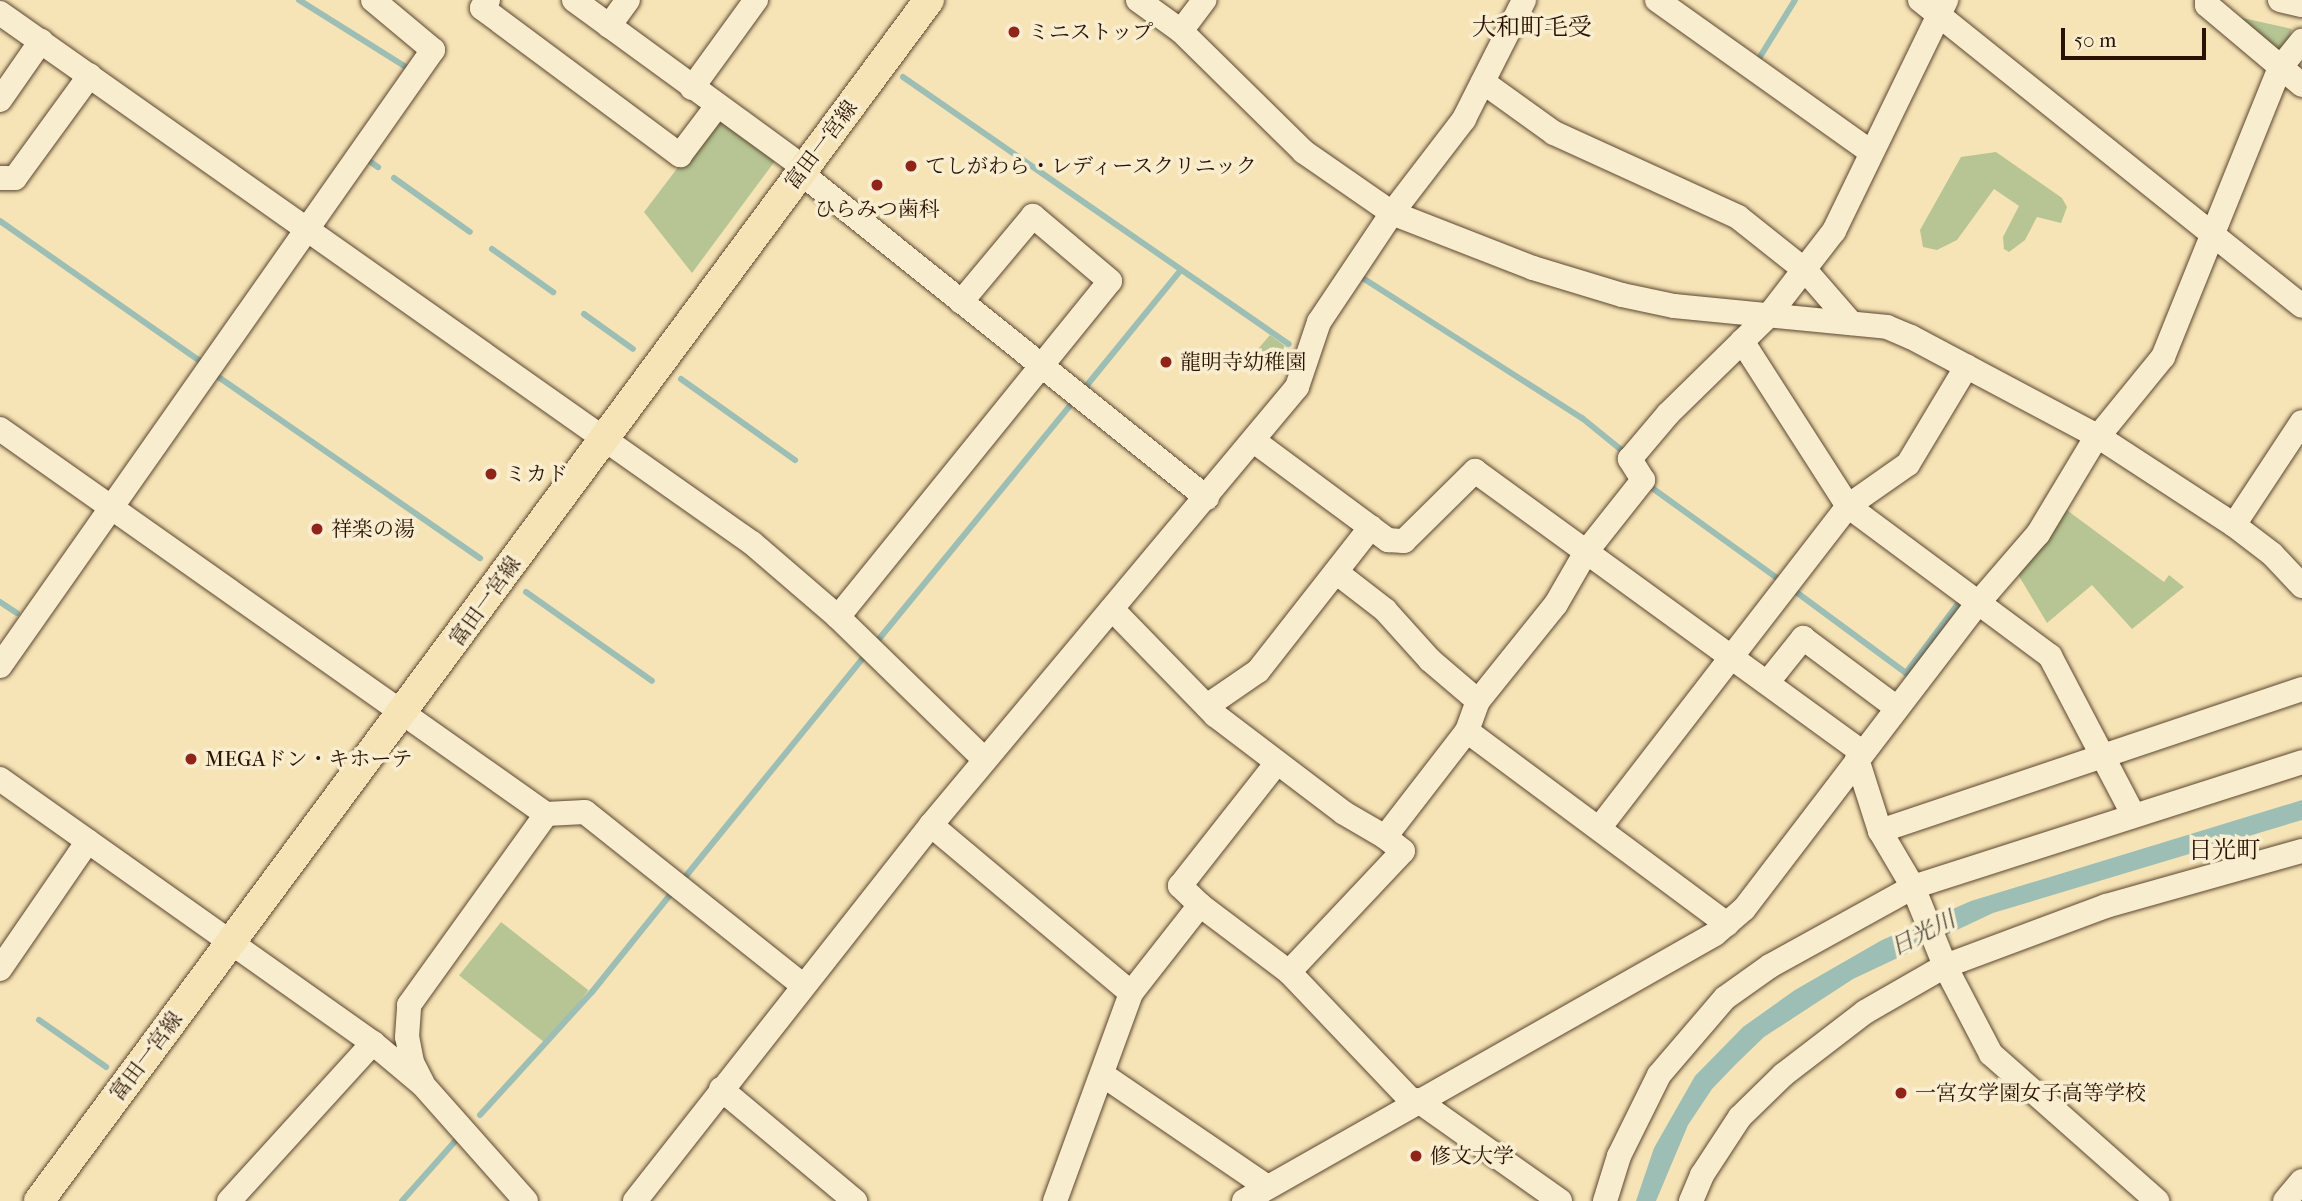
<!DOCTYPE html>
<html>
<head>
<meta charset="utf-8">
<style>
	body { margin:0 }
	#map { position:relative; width:2302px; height:1201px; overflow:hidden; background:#f6e4b6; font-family:"IM FELL French Canon","Noto Serif JP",serif }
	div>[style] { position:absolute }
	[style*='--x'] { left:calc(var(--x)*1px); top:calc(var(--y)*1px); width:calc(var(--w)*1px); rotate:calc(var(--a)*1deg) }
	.green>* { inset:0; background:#b6c593; transform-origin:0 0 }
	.water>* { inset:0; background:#9dbeb4 }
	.stream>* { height:6px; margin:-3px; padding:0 3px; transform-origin:3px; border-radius:3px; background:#9dbeb4 }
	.roads { filter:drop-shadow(0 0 2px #5c4630) drop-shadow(0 0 2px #5c4630) }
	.minor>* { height:24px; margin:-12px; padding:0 12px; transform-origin:12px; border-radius:12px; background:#f9edd0 }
	.major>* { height:30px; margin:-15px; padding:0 15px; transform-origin:15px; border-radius:15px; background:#f6e4b6 }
	.dots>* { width:19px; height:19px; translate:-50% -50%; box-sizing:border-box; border:4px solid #f9edd0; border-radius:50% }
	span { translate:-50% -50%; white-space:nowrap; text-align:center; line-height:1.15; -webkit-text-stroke:7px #f9edd0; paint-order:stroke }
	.poi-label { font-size:21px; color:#291203 }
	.left { translate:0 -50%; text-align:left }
	.street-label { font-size:21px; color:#291203 }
	.water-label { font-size:23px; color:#524e41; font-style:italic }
	.quarter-label { font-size:24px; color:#291203 }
	.scale { position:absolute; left:2061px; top:28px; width:145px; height:32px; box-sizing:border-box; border:4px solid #291203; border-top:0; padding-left:9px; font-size:21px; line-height:24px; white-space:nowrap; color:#291203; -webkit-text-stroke:5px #f9edd0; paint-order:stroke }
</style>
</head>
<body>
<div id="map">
	<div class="green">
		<i style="clip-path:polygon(2220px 13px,2292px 29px,2286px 48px,2273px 56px)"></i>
		<i style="clip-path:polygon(717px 116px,775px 161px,692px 273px,644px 212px)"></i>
		<i style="clip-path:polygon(1996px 152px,2062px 198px,2067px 207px,2061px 223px,2037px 217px,2025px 240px,2009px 252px,2004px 249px,2003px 237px,2019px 206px,1994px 189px,1957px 240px,1937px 250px,1923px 247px,1920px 230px,1961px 157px)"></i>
		<i style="clip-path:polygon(1270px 335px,1292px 351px,1298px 371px,1293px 379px,1258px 349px)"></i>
		<i style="clip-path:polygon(2064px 508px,2164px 582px,2169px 575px,2184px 587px,2132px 629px,2092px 585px,2047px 623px,2016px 571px)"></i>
		<i style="left:501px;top:922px;width:111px;height:68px;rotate:38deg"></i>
	</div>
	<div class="water">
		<i style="clip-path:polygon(2302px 800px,2302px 820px,1993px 913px,1853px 979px,1764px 1037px,1736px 1064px,1712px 1089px,1688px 1125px,1656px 1201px,1636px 1201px,1654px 1148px,1695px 1076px,1743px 1027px,1795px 990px,1882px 940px,1971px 901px)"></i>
	</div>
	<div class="stream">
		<i style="--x:299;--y:0;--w:130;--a:32.1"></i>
		<i style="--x:1758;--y:60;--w:70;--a:-58.3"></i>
		<i style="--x:903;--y:77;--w:469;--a:34.7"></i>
		<i style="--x:365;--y:158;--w:16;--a:35"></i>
		<i style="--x:394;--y:178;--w:93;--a:35.4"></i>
		<i style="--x:0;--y:221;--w:244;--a:35"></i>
		<i style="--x:492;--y:249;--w:75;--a:35.2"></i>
		<i style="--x:1358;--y:275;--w:266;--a:32.6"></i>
		<i style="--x:1582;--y:418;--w:55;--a:39.1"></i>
		<i style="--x:584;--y:314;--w:60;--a:35.5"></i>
		<i style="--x:217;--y:376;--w:320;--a:34.7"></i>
		<i style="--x:681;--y:379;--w:140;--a:35.4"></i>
		<i style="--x:1083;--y:390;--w:155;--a:-50.8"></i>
		<i style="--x:1648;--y:485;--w:164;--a:35.8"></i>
		<i style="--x:1792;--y:589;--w:142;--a:36.4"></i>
		<i style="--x:1906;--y:673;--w:85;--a:-53.1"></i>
		<i style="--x:526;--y:592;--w:154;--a:35.2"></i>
		<i style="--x:0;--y:602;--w:20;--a:33"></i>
		<i style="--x:879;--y:639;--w:306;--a:-50.7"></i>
		<i style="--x:681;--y:882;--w:289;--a:-50.9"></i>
		<i style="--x:39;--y:1020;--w:82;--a:35"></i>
		<i style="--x:480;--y:1115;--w:166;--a:-47.7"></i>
		<i style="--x:592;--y:992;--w:131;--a:-51.2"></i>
		<i style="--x:402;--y:1201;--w:83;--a:-48.4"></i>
	</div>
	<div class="roads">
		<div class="minor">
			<i style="--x:488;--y:0;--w:10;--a:127"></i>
			<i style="--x:482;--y:8;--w:247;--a:36.6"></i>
			<i style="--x:680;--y:155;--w:61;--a:-52.9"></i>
			<i style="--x:574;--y:0;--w:285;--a:36.1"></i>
			<i style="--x:1138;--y:0;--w:53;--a:35.8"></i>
			<i style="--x:1181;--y:31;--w:173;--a:44.5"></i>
			<i style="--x:1304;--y:152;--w:107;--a:34.7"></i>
			<i style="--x:1392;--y:213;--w:151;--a:21.3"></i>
			<i style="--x:1533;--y:268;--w:93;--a:16.9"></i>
			<i style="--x:1622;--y:295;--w:53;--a:11.9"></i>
			<i style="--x:1674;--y:306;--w:214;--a:5.6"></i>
			<i style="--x:1887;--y:327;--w:26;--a:23"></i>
			<i style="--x:1911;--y:337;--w:213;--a:28"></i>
			<i style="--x:2099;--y:437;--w:161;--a:33.1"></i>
			<i style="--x:2234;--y:525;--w:48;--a:37.3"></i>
			<i style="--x:2272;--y:554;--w:44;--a:46.8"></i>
			<i style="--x:1657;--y:0;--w:262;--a:35.4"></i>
			<i style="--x:1920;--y:0;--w:489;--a:38.7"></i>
			<i style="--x:2207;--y:0;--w:5;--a:90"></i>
			<i style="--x:2207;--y:5;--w:124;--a:40.1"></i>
			<i style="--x:2280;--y:0;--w:22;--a:13"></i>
			<i style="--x:0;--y:13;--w:920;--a:35.18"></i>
			<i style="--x:752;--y:543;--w:113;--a:40.7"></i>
			<i style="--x:838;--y:617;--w:204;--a:44.2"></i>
			<i style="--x:609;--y:26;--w:32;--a:-54"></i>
			<i style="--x:1181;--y:31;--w:39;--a:-53"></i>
			<i style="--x:1483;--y:82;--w:87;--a:35.7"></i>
			<i style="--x:1554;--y:133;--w:202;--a:24.5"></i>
			<i style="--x:1738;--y:217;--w:87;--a:38.5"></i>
			<i style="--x:1806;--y:271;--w:69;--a:49.1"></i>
			<i style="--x:692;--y:88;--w:109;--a:-54"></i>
			<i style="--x:0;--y:100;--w:72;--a:-55.2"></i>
			<i style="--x:801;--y:173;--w:520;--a:38.68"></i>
			<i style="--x:0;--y:178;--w:15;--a:0"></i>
			<i style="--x:15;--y:178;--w:127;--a:-53.9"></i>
			<i style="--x:1742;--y:341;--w:196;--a:57.3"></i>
			<i style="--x:1848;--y:506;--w:252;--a:36.6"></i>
			<i style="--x:2050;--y:656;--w:178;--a:62.3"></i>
			<i style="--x:0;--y:429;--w:668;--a:35.19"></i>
			<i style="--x:1254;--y:441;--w:167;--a:36.5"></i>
			<i style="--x:1388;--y:540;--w:16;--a:4"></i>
			<i style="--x:1404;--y:541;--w:100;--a:-44.6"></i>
			<i style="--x:1475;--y:471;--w:478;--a:36"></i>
			<i style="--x:2234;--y:525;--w:123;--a:-56.6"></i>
			<i style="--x:1112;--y:609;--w:148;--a:45.8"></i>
			<i style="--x:1215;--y:715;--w:162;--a:37.2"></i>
			<i style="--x:1344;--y:813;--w:48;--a:30.3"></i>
			<i style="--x:838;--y:617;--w:432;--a:-51"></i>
			<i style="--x:1110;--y:281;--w:101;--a:-139.8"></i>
			<i style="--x:1033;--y:216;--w:112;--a:129.9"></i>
			<i style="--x:0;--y:666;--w:753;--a:-54.9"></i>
			<i style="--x:433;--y:50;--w:78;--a:-140.2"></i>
			<i style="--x:1767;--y:683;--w:58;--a:-51.3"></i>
			<i style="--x:1803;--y:638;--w:117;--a:36.7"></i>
			<i style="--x:1478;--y:701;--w:124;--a:-51.2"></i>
			<i style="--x:1556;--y:604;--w:60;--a:-60"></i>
			<i style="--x:1586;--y:552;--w:92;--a:-51.6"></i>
			<i style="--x:1643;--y:480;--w:25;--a:-122"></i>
			<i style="--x:1630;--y:459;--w:59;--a:-49.8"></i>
			<i style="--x:1668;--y:414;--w:141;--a:-44.4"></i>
			<i style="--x:1769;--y:315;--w:106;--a:-52.3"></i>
			<i style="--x:1834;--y:231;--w:257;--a:-64.1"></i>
			<i style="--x:1207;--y:706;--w:62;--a:-34.5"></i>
			<i style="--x:1258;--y:671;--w:183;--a:-51.9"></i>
			<i style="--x:1467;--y:731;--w:324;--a:36.6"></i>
			<i style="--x:1857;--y:759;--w:76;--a:72.3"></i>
			<i style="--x:1880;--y:831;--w:445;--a:-18.6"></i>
			<i style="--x:0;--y:779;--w:457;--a:35.3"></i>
			<i style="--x:373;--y:1043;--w:65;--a:40"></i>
			<i style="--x:423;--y:1085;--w:155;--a:48.4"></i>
			<i style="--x:546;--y:814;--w:39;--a:-3"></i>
			<i style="--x:585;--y:812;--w:276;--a:38.5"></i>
			<i style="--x:931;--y:825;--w:261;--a:40"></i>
			<i style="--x:1600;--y:827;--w:406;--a:-52.3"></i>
			<i style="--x:1848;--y:506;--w:73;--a:-35"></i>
			<i style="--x:1908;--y:464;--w:114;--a:-59"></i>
			<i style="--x:1880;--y:831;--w:65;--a:59.5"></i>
			<i style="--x:1913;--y:887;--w:85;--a:67.9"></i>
			<i style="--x:1945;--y:966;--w:99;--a:62.4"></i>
			<i style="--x:1991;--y:1054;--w:222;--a:41.5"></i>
			<i style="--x:1200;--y:905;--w:111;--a:37"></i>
			<i style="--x:1289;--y:972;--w:180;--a:46.4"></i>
			<i style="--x:0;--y:969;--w:155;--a:-55.5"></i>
			<i style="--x:1289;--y:972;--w:166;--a:-46.7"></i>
			<i style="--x:1403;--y:851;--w:23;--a:-142"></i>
			<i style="--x:1385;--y:837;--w:134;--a:-52.3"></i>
			<i style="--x:1467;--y:731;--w:32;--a:-70"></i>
			<i style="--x:1478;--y:701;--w:63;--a:-139.5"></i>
			<i style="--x:1430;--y:660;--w:67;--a:-132"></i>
			<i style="--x:1385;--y:610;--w:62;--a:-142.2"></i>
			<i style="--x:1103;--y:1075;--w:197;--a:34.3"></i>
			<i style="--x:422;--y:1082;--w:22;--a:-117"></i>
			<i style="--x:412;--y:1062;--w:25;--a:-101"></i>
			<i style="--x:407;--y:1037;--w:32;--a:-86"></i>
			<i style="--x:409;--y:1005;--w:235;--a:-54.3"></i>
			<i style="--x:721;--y:1089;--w:175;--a:39.9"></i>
			<i style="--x:1417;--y:1100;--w:175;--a:35.2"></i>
			<i style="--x:229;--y:1201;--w:214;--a:-47.7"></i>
			<i style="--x:635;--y:1201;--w:479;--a:-51.8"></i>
			<i style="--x:931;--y:825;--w:571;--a:-50.12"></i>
			<i style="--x:1297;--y:387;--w:69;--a:-71.3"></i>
			<i style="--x:1319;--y:322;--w:131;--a:-56.2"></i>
			<i style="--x:1392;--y:213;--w:118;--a:-52.5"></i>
			<i style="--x:1464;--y:119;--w:133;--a:-63.2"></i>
			<i style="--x:1055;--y:1201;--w:221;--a:-69.9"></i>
			<i style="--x:1131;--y:993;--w:112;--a:-51.9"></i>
			<i style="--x:1200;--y:905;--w:28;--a:-136"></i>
			<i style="--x:1180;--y:886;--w:155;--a:-51.8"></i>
			<i style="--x:1244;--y:1201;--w:541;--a:-29.55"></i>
			<i style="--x:1715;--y:934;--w:38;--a:-41"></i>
			<i style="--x:1744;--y:909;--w:387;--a:-52.6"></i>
			<i style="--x:1979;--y:602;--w:90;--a:-49.1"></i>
			<i style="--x:2038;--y:534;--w:105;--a:-59"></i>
			<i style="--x:2092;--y:444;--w:112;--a:-50.8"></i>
			<i style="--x:2163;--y:357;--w:312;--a:-68"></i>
			<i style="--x:2280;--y:68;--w:35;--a:-51"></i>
			<i style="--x:1605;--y:1201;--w:47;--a:-72.7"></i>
			<i style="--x:1619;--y:1156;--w:90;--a:-63.7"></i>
			<i style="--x:1659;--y:1075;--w:101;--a:-49.4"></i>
			<i style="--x:1725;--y:998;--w:55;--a:-35.4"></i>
			<i style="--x:1770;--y:966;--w:163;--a:-28.9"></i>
			<i style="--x:1913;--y:887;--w:409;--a:-17.8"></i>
			<i style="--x:1691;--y:1201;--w:28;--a:-67"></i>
			<i style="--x:1702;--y:1175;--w:69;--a:-56.8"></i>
			<i style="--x:1740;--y:1117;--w:60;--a:-44.3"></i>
			<i style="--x:1783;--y:1075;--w:103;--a:-37.5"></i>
			<i style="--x:1865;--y:1012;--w:92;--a:-29.9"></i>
			<i style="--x:1945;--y:966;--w:172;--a:-20.4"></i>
			<i style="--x:2106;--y:906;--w:204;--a:-15.7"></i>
			<i style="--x:2285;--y:1201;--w:26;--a:-50"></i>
		</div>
		<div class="major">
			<i style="--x:39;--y:1201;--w:1495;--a:-53.46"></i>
		</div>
	</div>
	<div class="dots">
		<i style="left:1014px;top:32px;background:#8f2418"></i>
		<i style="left:911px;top:166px;background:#8f2418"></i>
		<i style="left:877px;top:185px;background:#8f2418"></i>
		<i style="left:1166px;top:362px;background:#8f2418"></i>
		<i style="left:491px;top:474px;background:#8f2418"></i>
		<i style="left:317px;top:529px;background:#8f2418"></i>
		<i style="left:191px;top:759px;background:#8f2418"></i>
		<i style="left:1901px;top:1093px;background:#8f2418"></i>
		<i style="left:1416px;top:1156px;background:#8f2418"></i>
	</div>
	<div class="poi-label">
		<span class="left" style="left:1028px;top:32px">ミニストップ</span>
		<span class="left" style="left:925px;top:166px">てしがわら・レディースクリニック</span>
		<span style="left:877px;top:209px">ひらみつ歯科</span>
		<span class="left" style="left:1180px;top:362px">龍明寺幼稚園</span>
		<span class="left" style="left:505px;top:474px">ミカド</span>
		<span class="left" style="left:331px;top:529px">祥楽の湯</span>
		<span class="left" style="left:205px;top:759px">MEGAドン・キホーテ</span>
		<span class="left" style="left:1915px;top:1093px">一宮女学園女子高等学校</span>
		<span class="left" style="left:1430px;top:1156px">修文大学</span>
	</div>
	<div class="street-label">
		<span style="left:821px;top:145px;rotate:-53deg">富田一宮線</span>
		<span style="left:485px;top:601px;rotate:-54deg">富田一宮線</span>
		<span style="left:146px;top:1056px;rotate:-53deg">富田一宮線</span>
	</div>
	<div class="water-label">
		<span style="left:1923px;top:934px;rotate:-27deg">日光川</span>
	</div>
	<div class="quarter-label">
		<span style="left:1532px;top:28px">大和町毛受</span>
		<span style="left:2224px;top:851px">日光町</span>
	</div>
	<div class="scale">50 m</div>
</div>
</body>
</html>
